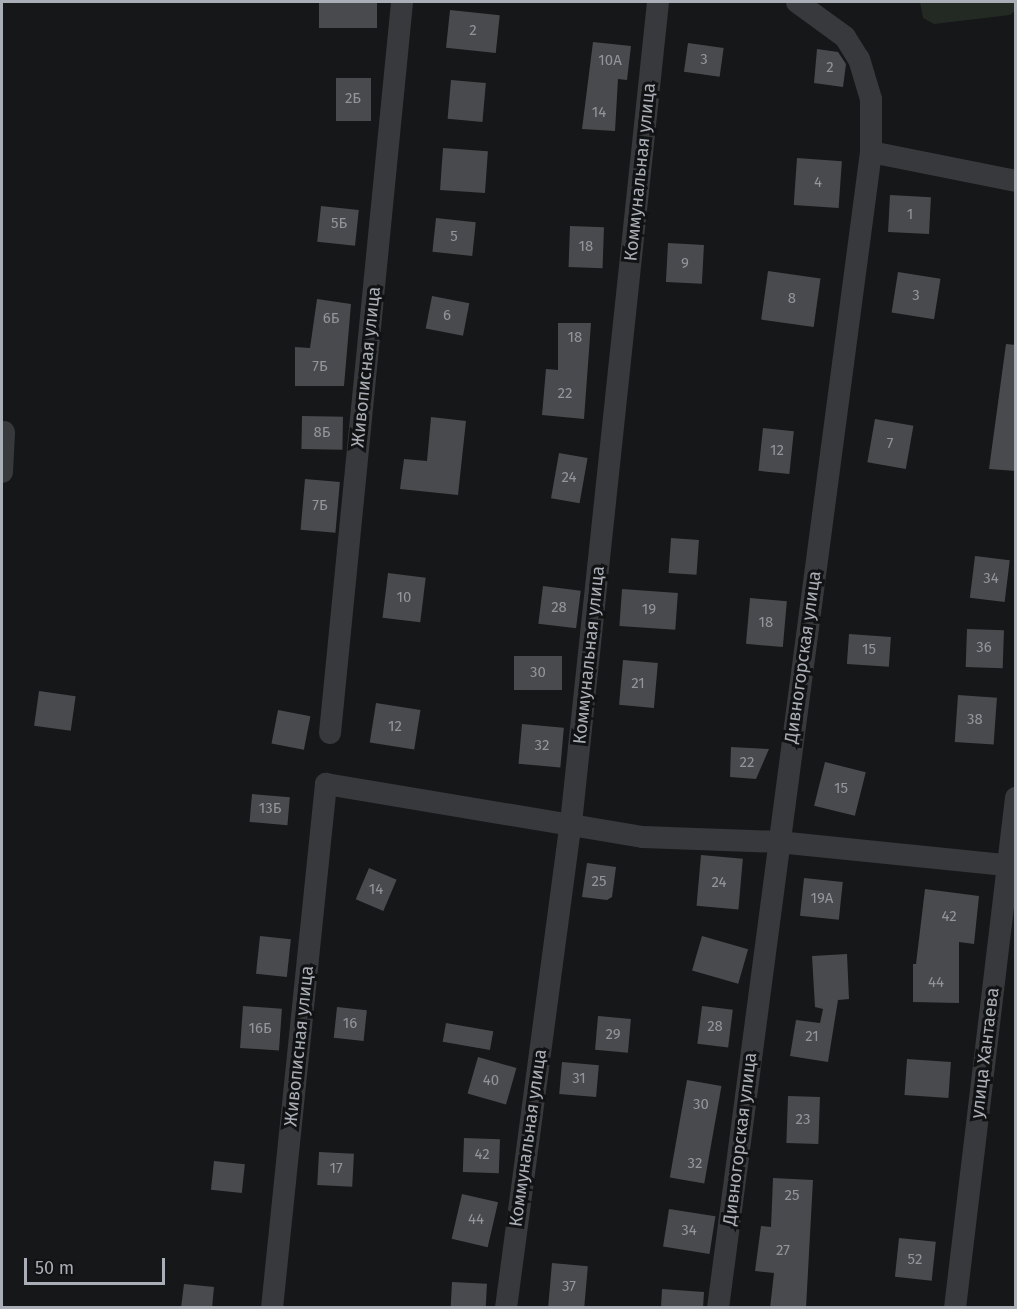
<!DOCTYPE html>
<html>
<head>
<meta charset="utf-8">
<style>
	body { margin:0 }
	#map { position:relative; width:1017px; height:1309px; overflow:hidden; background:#161718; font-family:"Fira Sans",sans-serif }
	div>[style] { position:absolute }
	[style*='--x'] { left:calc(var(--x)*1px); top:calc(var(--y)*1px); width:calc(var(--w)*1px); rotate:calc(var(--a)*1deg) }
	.green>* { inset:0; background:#232a24 }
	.building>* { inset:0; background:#494a4d; transform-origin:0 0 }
	.minor>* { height:22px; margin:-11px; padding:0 11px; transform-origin:11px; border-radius:11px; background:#38393d }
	span { translate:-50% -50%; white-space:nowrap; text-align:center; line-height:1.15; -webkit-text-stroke:6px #111213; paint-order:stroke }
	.number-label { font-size:15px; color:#92959c }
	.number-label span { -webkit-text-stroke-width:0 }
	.street-label { font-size:18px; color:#aaaeb6 }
	.frame { position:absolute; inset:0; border:3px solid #aaaeb6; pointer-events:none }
	.scale { position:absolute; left:24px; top:1258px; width:141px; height:27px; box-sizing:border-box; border:3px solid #aaaeb6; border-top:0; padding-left:8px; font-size:18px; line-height:21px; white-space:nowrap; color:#aaaeb6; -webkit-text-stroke:4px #111213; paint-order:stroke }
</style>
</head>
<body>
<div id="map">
	<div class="green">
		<i style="clip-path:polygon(920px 2px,1015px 2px,1015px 11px,1010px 15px,934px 24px,923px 18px)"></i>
	</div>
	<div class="building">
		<i style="left:319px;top:2px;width:58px;height:26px"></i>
		<i style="left:450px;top:10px;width:50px;height:38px;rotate:6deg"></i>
		<i style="clip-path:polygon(593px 42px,631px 46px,627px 80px,618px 79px,615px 131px,582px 129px)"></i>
		<i style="left:688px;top:43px;width:36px;height:29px;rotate:8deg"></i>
		<i style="clip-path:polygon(817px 49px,838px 52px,846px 64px,843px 87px,814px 83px)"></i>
		<i style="left:336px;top:78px;width:35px;height:43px"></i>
		<i style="left:451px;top:80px;width:35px;height:39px;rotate:5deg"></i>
		<i style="left:443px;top:148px;width:45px;height:42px;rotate:4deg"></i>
		<i style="left:797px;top:158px;width:45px;height:47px;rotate:4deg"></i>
		<i style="left:890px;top:195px;width:41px;height:37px;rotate:3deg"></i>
		<i style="left:321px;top:206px;width:38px;height:36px;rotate:6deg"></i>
		<i style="left:436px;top:218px;width:40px;height:34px;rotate:6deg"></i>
		<i style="left:570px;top:226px;width:34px;height:41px;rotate:2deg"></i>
		<i style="left:668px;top:243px;width:36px;height:39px;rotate:3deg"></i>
		<i style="left:768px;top:271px;width:53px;height:49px;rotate:8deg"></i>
		<i style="left:898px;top:272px;width:43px;height:41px;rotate:9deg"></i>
		<i style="left:432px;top:296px;width:38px;height:33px;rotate:11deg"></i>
		<i style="clip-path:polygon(317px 299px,351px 304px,344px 386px,295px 386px,295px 347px,310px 348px)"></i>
		<i style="clip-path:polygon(558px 323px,591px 323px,584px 419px,542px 415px,546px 369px,558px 370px)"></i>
		<i style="clip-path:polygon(1006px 344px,1016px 345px,1016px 471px,989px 469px)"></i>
		<i style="left:302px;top:416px;width:41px;height:33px;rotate:1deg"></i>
		<i style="clip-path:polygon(431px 417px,466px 421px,458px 495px,400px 489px,404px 459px,427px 461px)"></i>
		<i style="left:875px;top:419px;width:39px;height:44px;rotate:10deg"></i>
		<i style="left:763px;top:428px;width:31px;height:43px;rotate:6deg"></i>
		<i style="left:559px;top:453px;width:29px;height:46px;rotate:10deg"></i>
		<i style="left:305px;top:479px;width:35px;height:51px;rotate:5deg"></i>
		<i style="left:671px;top:538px;width:28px;height:35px;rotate:4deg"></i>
		<i style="left:975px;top:556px;width:35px;height:42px;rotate:7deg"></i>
		<i style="left:388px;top:573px;width:38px;height:45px;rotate:7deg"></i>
		<i style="left:543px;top:586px;width:38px;height:38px;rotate:7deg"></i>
		<i style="left:622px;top:589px;width:56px;height:37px;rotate:4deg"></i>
		<i style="left:750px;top:598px;width:37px;height:46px;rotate:5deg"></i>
		<i style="left:967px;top:629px;width:37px;height:38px;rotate:2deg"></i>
		<i style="left:849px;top:634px;width:42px;height:30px;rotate:4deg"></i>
		<i style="left:562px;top:656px;width:34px;height:48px;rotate:90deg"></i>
		<i style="left:623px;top:660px;width:35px;height:45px;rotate:5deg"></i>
		<i style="left:39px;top:691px;width:37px;height:35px;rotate:8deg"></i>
		<i style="left:958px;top:695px;width:39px;height:47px;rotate:4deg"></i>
		<i style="left:376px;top:703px;width:45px;height:40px;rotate:9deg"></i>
		<i style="left:278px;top:710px;width:33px;height:34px;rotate:11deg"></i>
		<i style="left:522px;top:724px;width:42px;height:40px;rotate:5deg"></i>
		<i style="clip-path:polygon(731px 747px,769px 749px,756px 779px,730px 777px)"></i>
		<i style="left:825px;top:762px;width:42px;height:45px;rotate:14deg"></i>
		<i style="left:252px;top:794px;width:38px;height:28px;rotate:5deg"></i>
		<i style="left:701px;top:855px;width:42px;height:51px;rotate:5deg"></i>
		<i style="clip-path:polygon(587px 863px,616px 867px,612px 897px,607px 900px,582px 897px)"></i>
		<i style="left:369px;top:868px;width:30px;height:34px;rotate:23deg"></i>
		<i style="left:804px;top:878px;width:39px;height:38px;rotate:6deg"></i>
		<i style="clip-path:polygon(925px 889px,979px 896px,974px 944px,959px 942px,959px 1003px,913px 1002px,913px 964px,916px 964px)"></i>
		<i style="left:260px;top:936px;width:31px;height:38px;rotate:6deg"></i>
		<i style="left:702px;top:936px;width:48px;height:36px;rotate:16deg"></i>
		<i style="clip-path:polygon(847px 954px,849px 999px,838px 1000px,828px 1062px,790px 1056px,796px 1020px,820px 1023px,823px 1009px,815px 1007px,812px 956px)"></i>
		<i style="left:243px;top:1006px;width:39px;height:42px;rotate:4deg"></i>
		<i style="left:702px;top:1006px;width:31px;height:38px;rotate:7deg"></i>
		<i style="left:337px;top:1007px;width:30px;height:31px;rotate:6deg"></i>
		<i style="left:598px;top:1016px;width:33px;height:34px;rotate:5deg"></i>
		<i style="left:446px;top:1023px;width:48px;height:19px;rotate:10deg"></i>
		<i style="left:478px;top:1057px;width:40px;height:38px;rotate:16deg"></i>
		<i style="left:907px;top:1059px;width:44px;height:36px;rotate:4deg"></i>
		<i style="left:562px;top:1062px;width:37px;height:32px;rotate:5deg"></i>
		<i style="left:687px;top:1080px;width:35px;height:99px;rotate:10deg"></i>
		<i style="left:788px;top:1096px;width:32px;height:47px;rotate:2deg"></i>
		<i style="left:464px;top:1138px;width:36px;height:34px;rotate:2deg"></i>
		<i style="left:319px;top:1152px;width:35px;height:33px;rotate:3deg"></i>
		<i style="left:214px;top:1161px;width:31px;height:29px;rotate:6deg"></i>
		<i style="clip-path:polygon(773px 1178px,813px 1180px,806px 1308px,770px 1308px,774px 1273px,755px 1271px,761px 1226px,771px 1227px)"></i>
		<i style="left:462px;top:1194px;width:37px;height:46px;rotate:13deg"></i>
		<i style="left:669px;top:1209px;width:47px;height:38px;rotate:9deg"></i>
		<i style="left:899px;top:1238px;width:37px;height:39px;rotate:6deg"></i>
		<i style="left:552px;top:1263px;width:36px;height:45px;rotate:5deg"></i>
		<i style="left:452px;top:1282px;width:35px;height:26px;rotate:3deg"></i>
		<i style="clip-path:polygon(184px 1284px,214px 1287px,212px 1308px,181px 1308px)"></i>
		<i style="clip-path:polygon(662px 1289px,704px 1292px,703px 1308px,661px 1308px)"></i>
	</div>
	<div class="minor">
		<i style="--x:797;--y:2;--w:59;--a:36.1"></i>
		<i style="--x:845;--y:37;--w:26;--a:58"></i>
		<i style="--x:859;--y:59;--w:42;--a:73.3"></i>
		<i style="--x:871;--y:99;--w:53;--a:90"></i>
		<i style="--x:2;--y:472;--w:40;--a:-87.1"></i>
		<i style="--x:330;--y:733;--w:735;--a:-84.37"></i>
		<i style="--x:272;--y:1308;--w:527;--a:-84.12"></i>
		<i style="--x:326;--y:784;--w:321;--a:9.5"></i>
		<i style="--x:643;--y:837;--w:135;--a:2.1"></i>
		<i style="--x:778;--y:842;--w:239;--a:5.8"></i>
		<i style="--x:506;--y:1308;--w:489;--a:-82.4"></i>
		<i style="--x:571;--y:823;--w:826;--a:-83.95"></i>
		<i style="--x:718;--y:1308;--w:1166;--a:-82.46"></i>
		<i style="--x:871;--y:152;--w:148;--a:11.3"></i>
		<i style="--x:955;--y:1308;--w:514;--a:-83.18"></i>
	</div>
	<div class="number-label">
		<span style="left:473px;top:31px">2</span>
		<span style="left:704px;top:60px">3</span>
		<span style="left:610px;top:61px">10А</span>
		<span style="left:830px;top:68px">2</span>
		<span style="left:353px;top:99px">2Б</span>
		<span style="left:599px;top:113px">14</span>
		<span style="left:818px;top:183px">4</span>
		<span style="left:910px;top:215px">1</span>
		<span style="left:339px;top:224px">5Б</span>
		<span style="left:454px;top:237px">5</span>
		<span style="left:586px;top:247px">18</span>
		<span style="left:685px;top:264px">9</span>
		<span style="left:916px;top:296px">3</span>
		<span style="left:792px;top:299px">8</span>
		<span style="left:447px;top:316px">6</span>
		<span style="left:331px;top:319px">6Б</span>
		<span style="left:575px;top:338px">18</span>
		<span style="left:320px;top:367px">7Б</span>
		<span style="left:565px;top:394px">22</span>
		<span style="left:322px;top:433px">8Б</span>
		<span style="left:890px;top:444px">7</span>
		<span style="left:777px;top:451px">12</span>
		<span style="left:569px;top:478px">24</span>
		<span style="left:320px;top:506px">7Б</span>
		<span style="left:991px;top:579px">34</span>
		<span style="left:404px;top:598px">10</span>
		<span style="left:559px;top:608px">28</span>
		<span style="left:649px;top:610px">19</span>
		<span style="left:766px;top:623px">18</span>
		<span style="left:984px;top:648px">36</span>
		<span style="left:869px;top:650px">15</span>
		<span style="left:538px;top:673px">30</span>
		<span style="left:638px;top:684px">21</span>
		<span style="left:975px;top:720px">38</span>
		<span style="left:395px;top:727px">12</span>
		<span style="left:542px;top:746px">32</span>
		<span style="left:747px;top:763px">22</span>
		<span style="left:841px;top:789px">15</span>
		<span style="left:270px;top:809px">13Б</span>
		<span style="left:599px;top:882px">25</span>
		<span style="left:719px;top:883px">24</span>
		<span style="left:376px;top:890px">14</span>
		<span style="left:822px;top:899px">19А</span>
		<span style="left:949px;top:917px">42</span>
		<span style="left:936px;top:983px">44</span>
		<span style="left:350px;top:1024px">16</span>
		<span style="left:715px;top:1027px">28</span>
		<span style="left:260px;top:1029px">16Б</span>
		<span style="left:613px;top:1035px">29</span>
		<span style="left:812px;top:1037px">21</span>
		<span style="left:579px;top:1079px">31</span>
		<span style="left:491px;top:1081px">40</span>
		<span style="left:701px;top:1105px">30</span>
		<span style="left:803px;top:1120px">23</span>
		<span style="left:482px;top:1155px">42</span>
		<span style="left:695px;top:1164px">32</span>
		<span style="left:336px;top:1169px">17</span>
		<span style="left:792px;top:1196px">25</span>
		<span style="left:476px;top:1220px">44</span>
		<span style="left:689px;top:1231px">34</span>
		<span style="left:783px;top:1251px">27</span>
		<span style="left:915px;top:1260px">52</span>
		<span style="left:569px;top:1287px">37</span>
	</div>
	<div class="street-label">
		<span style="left:640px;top:172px;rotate:-84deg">Коммунальная улица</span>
		<span style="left:366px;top:367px;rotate:-84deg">Живописная улица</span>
		<span style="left:589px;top:655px;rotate:-84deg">Коммунальная улица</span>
		<span style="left:803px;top:657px;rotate:-82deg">Дивногорская улица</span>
		<span style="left:299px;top:1046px;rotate:-84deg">Живописная улица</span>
		<span style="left:985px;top:1053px;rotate:-83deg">улица Хантаева</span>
		<span style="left:528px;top:1138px;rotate:-82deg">Коммунальная улица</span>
		<span style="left:740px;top:1139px;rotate:-83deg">Дивногорская улица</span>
	</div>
	<div class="frame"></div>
	<div class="scale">50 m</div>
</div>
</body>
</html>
